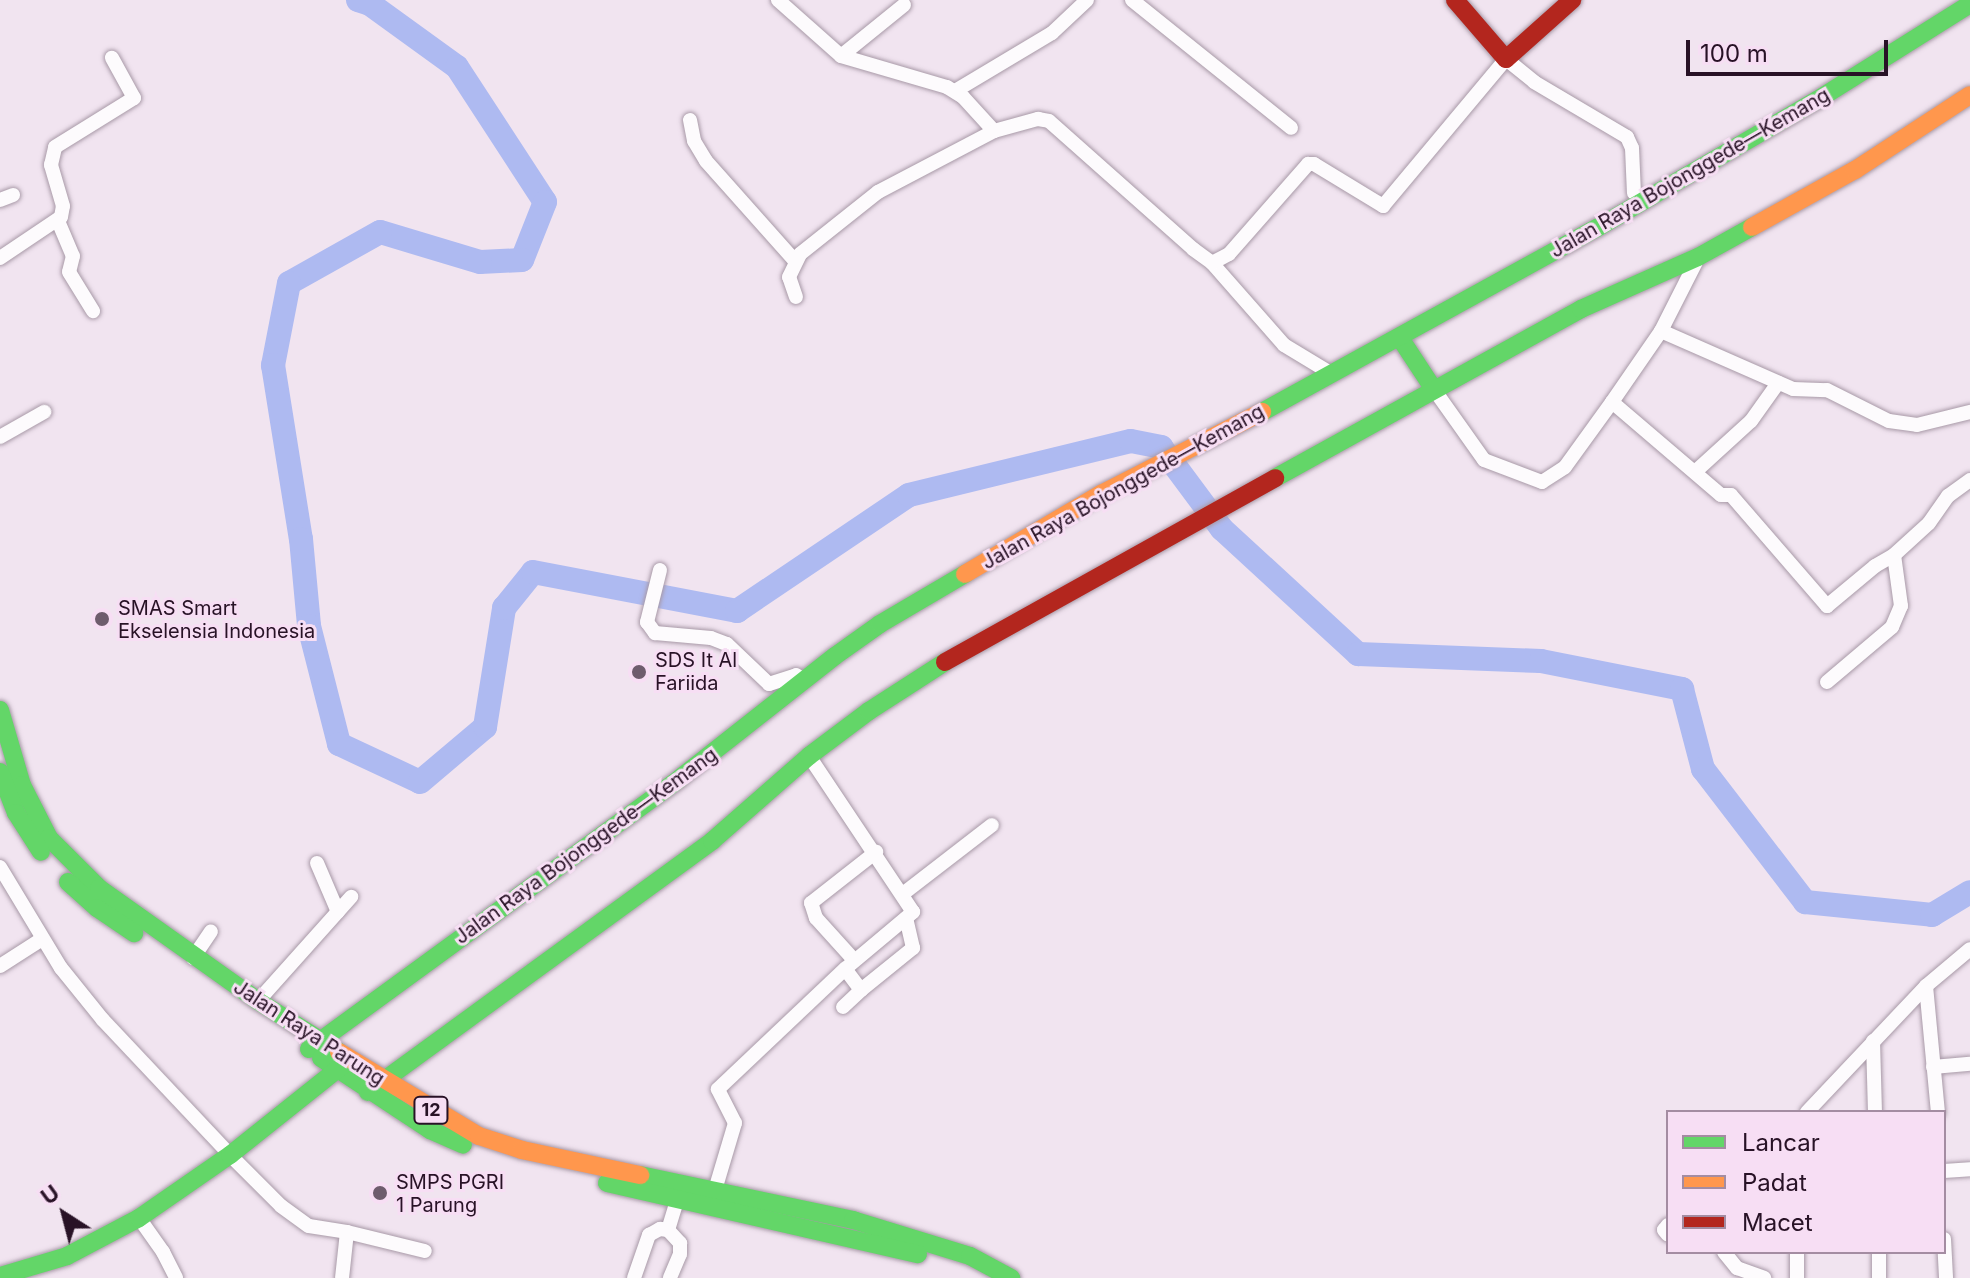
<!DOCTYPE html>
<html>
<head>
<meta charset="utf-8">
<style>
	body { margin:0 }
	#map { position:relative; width:1970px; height:1278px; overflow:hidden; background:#f1e4f0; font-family:Inter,sans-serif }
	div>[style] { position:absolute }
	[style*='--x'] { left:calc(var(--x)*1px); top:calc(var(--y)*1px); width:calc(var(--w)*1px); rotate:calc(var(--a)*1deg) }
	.river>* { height:24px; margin:-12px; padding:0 12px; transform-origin:12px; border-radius:12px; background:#aebaf1 }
	.roads { filter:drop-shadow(0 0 2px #a899a7) drop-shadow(0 0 2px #a899a7) }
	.street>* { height:14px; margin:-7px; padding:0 7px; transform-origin:7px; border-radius:7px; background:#fdfbfd }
	.fast>* { height:18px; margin:-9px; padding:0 9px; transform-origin:9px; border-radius:9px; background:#63d668 }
	.slow>* { height:18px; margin:-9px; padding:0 9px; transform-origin:9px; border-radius:9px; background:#ff974d }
	.jam>* { height:18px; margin:-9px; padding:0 9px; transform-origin:9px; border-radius:9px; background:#b3261e }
	.dots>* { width:22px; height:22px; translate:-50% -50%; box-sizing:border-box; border:4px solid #f7def4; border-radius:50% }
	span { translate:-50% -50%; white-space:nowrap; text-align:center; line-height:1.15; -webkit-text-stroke:6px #f7def4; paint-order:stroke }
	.shield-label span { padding:2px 6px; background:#f7def4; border:2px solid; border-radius:6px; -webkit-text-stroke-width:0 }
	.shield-label { font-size:18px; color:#281226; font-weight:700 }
	.street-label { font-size:20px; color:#281226 }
	.poi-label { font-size:20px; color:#281226 }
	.left { translate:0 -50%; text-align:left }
	.legend { position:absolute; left:1666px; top:1110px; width:280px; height:144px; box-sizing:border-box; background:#f7def4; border:2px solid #a48ca2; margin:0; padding:10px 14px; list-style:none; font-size:24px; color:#281226 }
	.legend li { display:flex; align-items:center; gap:16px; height:40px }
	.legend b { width:40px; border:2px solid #a48ca2 }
	.north { position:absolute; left:24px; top:1174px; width:80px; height:80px; -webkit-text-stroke:6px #f7def4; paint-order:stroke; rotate:324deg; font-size:22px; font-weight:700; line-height:32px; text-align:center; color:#281226 }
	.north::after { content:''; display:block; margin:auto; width:28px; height:36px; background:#281226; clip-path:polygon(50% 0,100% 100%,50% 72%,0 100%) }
	.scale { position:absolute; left:1686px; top:40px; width:202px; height:36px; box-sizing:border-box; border:4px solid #281226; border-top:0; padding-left:10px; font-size:24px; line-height:28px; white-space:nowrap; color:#281226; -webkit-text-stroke:6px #f7def4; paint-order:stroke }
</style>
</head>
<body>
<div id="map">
	<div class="river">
		<i style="--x:358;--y:0;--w:13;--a:18"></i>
		<i style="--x:370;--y:4;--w:107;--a:35.9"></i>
		<i style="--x:457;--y:67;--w:161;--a:56.9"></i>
		<i style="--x:545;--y:202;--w:62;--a:111.6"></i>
		<i style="--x:522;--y:260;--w:42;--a:177.3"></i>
		<i style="--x:480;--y:262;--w:104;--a:-163.3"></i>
		<i style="--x:380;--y:232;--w:104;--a:150.7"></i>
		<i style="--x:289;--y:283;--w:84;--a:101"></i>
		<i style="--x:273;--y:365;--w:176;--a:80.9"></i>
		<i style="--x:301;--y:539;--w:87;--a:84.7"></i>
		<i style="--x:309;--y:626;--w:122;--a:75.7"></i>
		<i style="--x:339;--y:744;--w:89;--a:25.1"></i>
		<i style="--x:420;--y:782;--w:85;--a:-40.2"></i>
		<i style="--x:485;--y:727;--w:121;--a:-80.9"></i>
		<i style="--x:504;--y:608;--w:46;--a:-51.1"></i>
		<i style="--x:533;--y:572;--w:208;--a:10.8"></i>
		<i style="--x:737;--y:611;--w:207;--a:-34"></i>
		<i style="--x:909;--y:495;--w:228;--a:-13.7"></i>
		<i style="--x:1131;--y:441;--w:31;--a:11"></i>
		<i style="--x:1161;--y:447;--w:102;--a:53.4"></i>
		<i style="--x:1222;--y:529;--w:185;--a:42.6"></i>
		<i style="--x:1358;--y:654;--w:183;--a:2.2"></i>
		<i style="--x:1541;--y:661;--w:144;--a:11.2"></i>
		<i style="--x:1682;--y:689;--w:83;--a:75.3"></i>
		<i style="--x:1703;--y:769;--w:168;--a:52.5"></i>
		<i style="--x:1805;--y:902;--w:128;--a:5.8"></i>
		<i style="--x:1932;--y:915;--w:44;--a:-31.2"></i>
	</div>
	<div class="roads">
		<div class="street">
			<i style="--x:778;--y:0;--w:84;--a:41.6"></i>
			<i style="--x:841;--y:56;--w:110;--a:16.3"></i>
			<i style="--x:947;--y:87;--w:19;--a:32"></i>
			<i style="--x:963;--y:97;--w:46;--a:47.6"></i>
			<i style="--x:1132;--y:0;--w:204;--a:38.8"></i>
			<i style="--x:841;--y:56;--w:81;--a:-39"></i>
			<i style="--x:955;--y:91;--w:113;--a:-30.9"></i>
			<i style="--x:1052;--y:33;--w:48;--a:-43.3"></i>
			<i style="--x:690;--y:120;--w:21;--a:79"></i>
			<i style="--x:694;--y:141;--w:23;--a:59"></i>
			<i style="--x:706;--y:161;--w:134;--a:48.3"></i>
			<i style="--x:0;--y:200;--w:14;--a:-21"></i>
			<i style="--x:58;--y:221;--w:38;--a:67"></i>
			<i style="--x:73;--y:256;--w:16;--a:104"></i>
			<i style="--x:69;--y:272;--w:46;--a:58.4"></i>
			<i style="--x:0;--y:258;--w:73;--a:-33.9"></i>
			<i style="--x:61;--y:217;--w:11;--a:-80"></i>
			<i style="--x:63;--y:206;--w:43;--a:-106.3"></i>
			<i style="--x:51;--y:165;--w:18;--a:-77"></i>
			<i style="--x:55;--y:147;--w:93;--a:-31.8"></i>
			<i style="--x:134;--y:98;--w:46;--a:-118.8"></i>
			<i style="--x:1698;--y:258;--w:82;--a:116.9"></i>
			<i style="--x:1661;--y:331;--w:86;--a:124.6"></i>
			<i style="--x:1612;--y:402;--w:143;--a:40.5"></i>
			<i style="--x:1721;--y:495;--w:10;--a:0"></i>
			<i style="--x:1731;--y:495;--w:147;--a:49.1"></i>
			<i style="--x:1827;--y:606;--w:62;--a:-39.8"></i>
			<i style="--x:1875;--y:566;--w:22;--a:-30"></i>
			<i style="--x:1894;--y:555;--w:47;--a:-42.4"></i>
			<i style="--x:1929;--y:523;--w:33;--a:-55"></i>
			<i style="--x:1948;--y:496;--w:27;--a:-36"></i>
			<i style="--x:1212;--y:263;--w:109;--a:48.7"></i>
			<i style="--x:1284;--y:345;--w:56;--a:31.1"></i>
			<i style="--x:796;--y:297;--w:21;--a:-109"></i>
			<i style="--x:789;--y:277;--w:25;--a:-64"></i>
			<i style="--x:800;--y:254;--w:100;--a:-38.5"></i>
			<i style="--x:878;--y:192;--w:131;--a:-27.7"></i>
			<i style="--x:994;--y:131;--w:46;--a:-15.3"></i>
			<i style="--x:1038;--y:119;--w:11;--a:10"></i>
			<i style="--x:1049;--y:121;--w:193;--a:41.6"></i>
			<i style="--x:1193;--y:249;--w:24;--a:36"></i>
			<i style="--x:1212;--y:263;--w:19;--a:-28"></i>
			<i style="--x:1229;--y:254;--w:120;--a:-48.7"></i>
			<i style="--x:1308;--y:164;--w:6;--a:0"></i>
			<i style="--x:1314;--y:164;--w:81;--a:31.3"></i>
			<i style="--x:1383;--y:206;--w:192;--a:-50.1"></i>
			<i style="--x:1506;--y:59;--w:36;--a:39"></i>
			<i style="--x:1534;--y:82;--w:108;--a:30.6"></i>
			<i style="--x:1627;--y:137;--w:12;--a:66"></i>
			<i style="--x:1632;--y:148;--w:45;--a:87.5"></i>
			<i style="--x:1661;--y:331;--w:144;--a:23.7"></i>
			<i style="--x:1793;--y:389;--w:34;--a:2"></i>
			<i style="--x:1827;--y:390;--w:69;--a:26.6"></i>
			<i style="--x:1889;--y:421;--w:28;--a:8"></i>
			<i style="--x:1917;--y:425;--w:55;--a:-13.8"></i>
			<i style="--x:1433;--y:388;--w:88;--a:54.7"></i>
			<i style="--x:1484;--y:460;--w:62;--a:20.8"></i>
			<i style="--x:1542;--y:482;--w:27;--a:-33"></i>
			<i style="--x:1565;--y:467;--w:80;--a:-54.1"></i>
			<i style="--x:0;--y:437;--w:51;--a:-29.6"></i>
			<i style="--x:1696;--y:471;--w:74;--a:-42.3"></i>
			<i style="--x:1751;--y:421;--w:47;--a:-54.6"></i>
			<i style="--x:660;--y:570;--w:54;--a:104"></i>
			<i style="--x:647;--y:622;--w:14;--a:54"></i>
			<i style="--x:655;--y:633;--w:56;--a:5.1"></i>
			<i style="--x:711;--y:638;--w:17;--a:21"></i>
			<i style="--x:727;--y:644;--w:58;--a:43.6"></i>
			<i style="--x:769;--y:684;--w:28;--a:-18"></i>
			<i style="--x:796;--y:675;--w:6;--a:31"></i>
			<i style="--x:1827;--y:682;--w:85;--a:-40.2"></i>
			<i style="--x:1892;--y:627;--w:23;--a:-67"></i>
			<i style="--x:1901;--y:606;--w:51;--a:-97.8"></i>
			<i style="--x:317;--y:863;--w:53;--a:66.8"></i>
			<i style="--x:0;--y:867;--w:118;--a:58.9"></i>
			<i style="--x:61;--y:968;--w:67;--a:51.1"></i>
			<i style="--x:103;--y:1020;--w:185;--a:46.7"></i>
			<i style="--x:230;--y:1155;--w:72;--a:45"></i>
			<i style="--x:281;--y:1206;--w:34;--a:36"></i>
			<i style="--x:309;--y:1226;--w:38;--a:9"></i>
			<i style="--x:347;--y:1232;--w:46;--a:96.2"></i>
			<i style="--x:904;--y:893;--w:111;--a:-37.7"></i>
			<i style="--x:193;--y:958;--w:32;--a:-56"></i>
			<i style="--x:854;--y:960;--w:57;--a:-132.1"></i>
			<i style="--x:816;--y:918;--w:16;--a:-108"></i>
			<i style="--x:811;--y:903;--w:83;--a:-38.1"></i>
			<i style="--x:0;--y:966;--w:50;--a:-32.7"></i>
			<i style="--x:1926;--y:986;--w:127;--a:84.6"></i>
			<i style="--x:861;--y:990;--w:67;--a:-38.9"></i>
			<i style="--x:913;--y:948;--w:28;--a:-103"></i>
			<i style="--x:258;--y:1001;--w:140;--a:-48.2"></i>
			<i style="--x:843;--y:1007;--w:25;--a:-43"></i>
			<i style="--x:861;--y:990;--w:26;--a:-127"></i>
			<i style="--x:1873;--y:1041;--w:71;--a:88.4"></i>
			<i style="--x:1933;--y:1067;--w:37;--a:-5"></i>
			<i style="--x:1807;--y:1112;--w:173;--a:-46.6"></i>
			<i style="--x:1926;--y:986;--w:57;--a:-40.1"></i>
			<i style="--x:1944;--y:1171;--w:26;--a:-4"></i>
			<i style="--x:715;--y:1190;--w:70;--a:-73.4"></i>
			<i style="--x:735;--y:1123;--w:38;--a:-117"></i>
			<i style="--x:718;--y:1089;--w:175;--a:-43.4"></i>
			<i style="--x:845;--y:969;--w:89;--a:-40"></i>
			<i style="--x:913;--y:912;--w:187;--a:-123.7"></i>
			<i style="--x:139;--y:1218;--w:42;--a:54.8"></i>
			<i style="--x:163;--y:1252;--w:29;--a:63"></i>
			<i style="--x:1668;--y:1225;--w:6;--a:129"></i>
			<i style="--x:1664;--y:1230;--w:6;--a:51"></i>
			<i style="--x:668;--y:1230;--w:18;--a:47"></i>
			<i style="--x:680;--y:1243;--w:11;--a:90"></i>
			<i style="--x:680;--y:1254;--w:26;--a:113"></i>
			<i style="--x:668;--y:1230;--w:39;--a:-73"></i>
			<i style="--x:347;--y:1232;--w:80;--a:13.7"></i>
			<i style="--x:1944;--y:1239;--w:39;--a:87"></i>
			<i style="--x:1724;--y:1252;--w:21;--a:51"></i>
			<i style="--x:1737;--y:1268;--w:29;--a:20"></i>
			<i style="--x:1797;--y:1252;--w:26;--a:90"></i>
			<i style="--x:1879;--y:1252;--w:26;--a:90"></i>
			<i style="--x:634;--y:1278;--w:46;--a:-70.8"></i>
			<i style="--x:649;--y:1235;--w:13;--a:-29"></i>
			<i style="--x:660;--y:1229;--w:8;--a:7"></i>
		</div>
		<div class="fast">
			<i style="--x:1400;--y:338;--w:60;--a:56.6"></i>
			<i style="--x:1262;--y:412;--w:382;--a:-28.8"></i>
			<i style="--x:1597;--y:228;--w:255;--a:-30.2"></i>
			<i style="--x:1817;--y:100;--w:181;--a:-32.1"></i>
			<i style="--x:1275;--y:478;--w:350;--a:-28.9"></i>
			<i style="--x:1581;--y:309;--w:128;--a:-24"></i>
			<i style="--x:1698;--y:257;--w:62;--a:-29.1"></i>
			<i style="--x:0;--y:710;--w:78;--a:73.7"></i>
			<i style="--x:22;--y:785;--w:59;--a:63"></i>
			<i style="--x:49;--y:838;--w:71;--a:45"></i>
			<i style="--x:99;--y:888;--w:195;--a:35.4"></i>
			<i style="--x:258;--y:1001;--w:96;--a:32.2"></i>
			<i style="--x:0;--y:772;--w:44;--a:68.7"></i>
			<i style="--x:16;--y:813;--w:46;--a:57.3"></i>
			<i style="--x:68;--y:882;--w:39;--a:42"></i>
			<i style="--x:97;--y:908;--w:45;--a:34"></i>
			<i style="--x:309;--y:1049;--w:459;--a:-36.1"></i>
			<i style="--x:680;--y:778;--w:197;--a:-38.2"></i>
			<i style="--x:835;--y:656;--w:55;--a:-35.4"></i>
			<i style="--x:880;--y:624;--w:99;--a:-30.5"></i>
			<i style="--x:321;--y:1058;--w:131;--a:33.4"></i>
			<i style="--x:430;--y:1130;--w:36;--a:24"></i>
			<i style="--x:368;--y:1092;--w:426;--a:-36.1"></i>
			<i style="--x:712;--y:841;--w:129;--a:-41.2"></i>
			<i style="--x:809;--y:756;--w:75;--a:-36.9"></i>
			<i style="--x:869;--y:711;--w:90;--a:-32.8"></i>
			<i style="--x:640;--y:1175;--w:218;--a:11.9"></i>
			<i style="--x:853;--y:1220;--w:122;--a:17.1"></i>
			<i style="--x:970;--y:1256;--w:47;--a:28.2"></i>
			<i style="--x:607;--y:1183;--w:319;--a:12.9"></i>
			<i style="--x:0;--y:1276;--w:70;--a:-16.6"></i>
			<i style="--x:67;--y:1256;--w:81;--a:-27.8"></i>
			<i style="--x:139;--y:1218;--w:111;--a:-34.7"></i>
			<i style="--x:230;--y:1155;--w:152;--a:-38.6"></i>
		</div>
		<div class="slow">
			<i style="--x:1752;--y:227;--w:118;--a:-29"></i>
			<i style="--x:1855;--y:170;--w:137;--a:-33.1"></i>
			<i style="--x:965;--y:574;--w:158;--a:-30.5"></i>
			<i style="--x:1101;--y:494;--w:181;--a:-27"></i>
			<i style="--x:339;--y:1052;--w:163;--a:31"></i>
			<i style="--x:479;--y:1136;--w:45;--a:18"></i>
			<i style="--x:522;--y:1150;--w:121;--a:12"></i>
		</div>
		<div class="jam">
			<i style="--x:1455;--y:0;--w:78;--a:49.2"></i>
			<i style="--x:1506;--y:59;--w:89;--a:-41.8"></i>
			<i style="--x:945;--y:662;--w:378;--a:-29.1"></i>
		</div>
	</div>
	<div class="dots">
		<i style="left:102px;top:619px;background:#6e5c6d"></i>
		<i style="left:639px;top:672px;background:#6e5c6d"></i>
		<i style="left:380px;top:1193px;background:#6e5c6d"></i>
	</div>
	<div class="shield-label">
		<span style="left:431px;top:1110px">12</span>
	</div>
	<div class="street-label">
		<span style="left:1690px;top:173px;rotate:-30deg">Jalan Raya Bojonggede—Kemang</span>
		<span style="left:1123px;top:487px;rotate:-29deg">Jalan Raya Bojonggede—Kemang</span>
		<span style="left:586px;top:846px;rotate:-36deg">Jalan Raya Bojonggede—Kemang</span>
		<span style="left:309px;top:1033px;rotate:33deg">Jalan Raya Parung</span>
	</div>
	<div class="poi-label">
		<span class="left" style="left:118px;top:620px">SMAS Smart<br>Ekselensia Indonesia</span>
		<span class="left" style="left:655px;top:672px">SDS It Al<br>Fariida</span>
		<span class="left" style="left:396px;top:1194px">SMPS PGRI<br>1 Parung</span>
	</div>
	<ul class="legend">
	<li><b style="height:10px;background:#63d668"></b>Lancar</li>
	<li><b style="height:10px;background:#ff974d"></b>Padat</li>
	<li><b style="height:10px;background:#b3261e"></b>Macet</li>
	</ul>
	<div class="north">U</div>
	<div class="scale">100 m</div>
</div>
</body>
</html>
